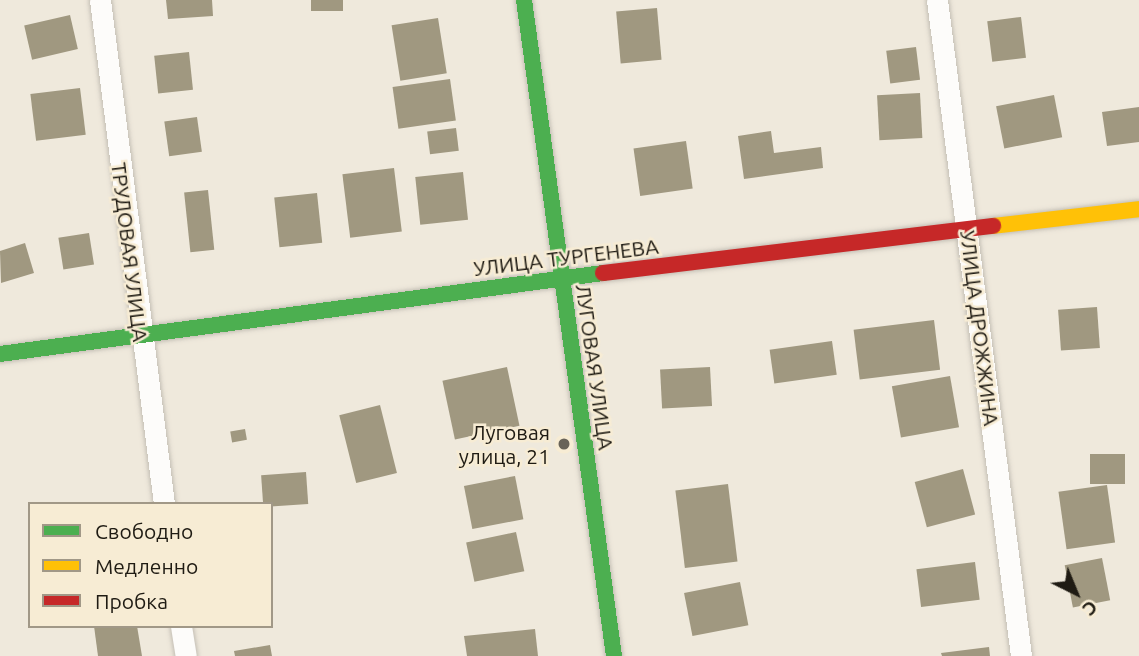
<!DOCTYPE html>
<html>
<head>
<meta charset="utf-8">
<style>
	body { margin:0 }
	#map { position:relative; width:1139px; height:656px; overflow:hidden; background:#efe9dc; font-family:Ubuntu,sans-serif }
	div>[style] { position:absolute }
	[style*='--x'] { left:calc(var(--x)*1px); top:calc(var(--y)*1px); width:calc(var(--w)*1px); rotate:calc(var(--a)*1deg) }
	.building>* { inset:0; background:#a09880; transform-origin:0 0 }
	.roads { filter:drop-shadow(0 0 2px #c4bfb5) drop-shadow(0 0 2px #c4bfb5) }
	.street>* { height:21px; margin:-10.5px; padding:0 10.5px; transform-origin:10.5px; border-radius:10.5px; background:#fdfcfa }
	.fast>* { height:16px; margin:-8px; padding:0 8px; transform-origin:8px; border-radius:8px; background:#4caf50 }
	.slow>* { height:16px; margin:-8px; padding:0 8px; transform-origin:8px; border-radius:8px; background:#ffc107 }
	.jam>* { height:16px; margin:-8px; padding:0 8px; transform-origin:8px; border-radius:8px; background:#c62828 }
	.dots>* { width:19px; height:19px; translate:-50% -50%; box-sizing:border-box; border:4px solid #f7ecd4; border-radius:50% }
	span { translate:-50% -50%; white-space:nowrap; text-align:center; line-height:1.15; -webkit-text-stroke:5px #f7ecd4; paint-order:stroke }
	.street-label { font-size:21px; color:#1f1b13 }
	.poi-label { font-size:21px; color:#1f1b13 }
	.right { translate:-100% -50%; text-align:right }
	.legend { position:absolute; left:28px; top:502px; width:245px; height:126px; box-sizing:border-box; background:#f7ecd4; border:2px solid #a19887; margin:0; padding:9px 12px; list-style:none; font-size:21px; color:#1f1b13 }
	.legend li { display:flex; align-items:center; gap:14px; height:35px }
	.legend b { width:35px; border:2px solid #a19887 }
	.north { position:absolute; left:1041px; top:558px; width:70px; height:70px; -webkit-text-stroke:5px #f7ecd4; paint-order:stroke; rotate:137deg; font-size:19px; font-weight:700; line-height:28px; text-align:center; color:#1f1b13 }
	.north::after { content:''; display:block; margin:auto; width:24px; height:32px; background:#1f1b13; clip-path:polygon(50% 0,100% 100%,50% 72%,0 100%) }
</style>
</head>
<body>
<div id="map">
	<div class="building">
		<i style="clip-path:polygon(166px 0,212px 0,213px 16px,168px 19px)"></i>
		<i style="left:311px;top:0;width:32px;height:11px"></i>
		<i style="left:657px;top:8px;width:52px;height:41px;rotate:85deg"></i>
		<i style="left:70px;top:15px;width:35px;height:47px;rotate:77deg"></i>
		<i style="left:1021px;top:17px;width:41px;height:34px;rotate:83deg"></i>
		<i style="left:438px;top:18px;width:56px;height:47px;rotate:81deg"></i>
		<i style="left:916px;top:47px;width:33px;height:30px;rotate:83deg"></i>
		<i style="left:189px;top:52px;width:38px;height:35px;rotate:84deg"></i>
		<i style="left:450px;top:79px;width:42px;height:58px;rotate:82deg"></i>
		<i style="left:80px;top:88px;width:47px;height:50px;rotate:83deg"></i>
		<i style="left:920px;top:93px;width:45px;height:43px;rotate:87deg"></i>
		<i style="left:1054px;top:95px;width:43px;height:59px;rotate:79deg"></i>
		<i style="clip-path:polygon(1139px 107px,1139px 142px,1107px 146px,1102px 112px)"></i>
		<i style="left:197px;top:117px;width:35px;height:33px;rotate:82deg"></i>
		<i style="left:456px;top:128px;width:23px;height:29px;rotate:83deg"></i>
		<i style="clip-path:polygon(771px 131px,774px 153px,821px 147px,823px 168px,744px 179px,738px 136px)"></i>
		<i style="left:686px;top:141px;width:48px;height:53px;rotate:82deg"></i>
		<i style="left:394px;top:168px;width:64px;height:52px;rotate:83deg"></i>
		<i style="left:463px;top:172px;width:48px;height:48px;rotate:84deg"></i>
		<i style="left:208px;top:190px;width:60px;height:24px;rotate:84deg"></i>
		<i style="left:317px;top:193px;width:50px;height:43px;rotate:84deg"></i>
		<i style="left:89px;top:233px;width:32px;height:31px;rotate:81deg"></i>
		<i style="clip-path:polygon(25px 243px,34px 273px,1px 283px,0 251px)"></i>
		<i style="left:1097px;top:307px;width:41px;height:39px;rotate:86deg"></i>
		<i style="left:934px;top:320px;width:50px;height:81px;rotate:83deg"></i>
		<i style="left:832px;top:341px;width:34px;height:63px;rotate:82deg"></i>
		<i style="left:507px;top:367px;width:60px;height:66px;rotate:78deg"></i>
		<i style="left:710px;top:367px;width:39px;height:50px;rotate:87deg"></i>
		<i style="left:950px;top:376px;width:52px;height:59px;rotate:80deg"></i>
		<i style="left:380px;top:405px;width:70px;height:42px;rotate:76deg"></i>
		<i style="left:245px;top:429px;width:11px;height:15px;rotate:80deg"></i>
		<i style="left:1090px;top:454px;width:35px;height:30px"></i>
		<i style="left:963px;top:469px;width:47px;height:50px;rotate:75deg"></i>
		<i style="left:306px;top:472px;width:32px;height:45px;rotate:86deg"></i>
		<i style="left:515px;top:476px;width:44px;height:52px;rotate:79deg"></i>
		<i style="left:728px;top:484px;width:78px;height:53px;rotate:83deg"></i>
		<i style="left:1107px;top:485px;width:58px;height:49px;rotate:82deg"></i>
		<i style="left:516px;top:532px;width:40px;height:51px;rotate:78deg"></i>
		<i style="left:1102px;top:558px;width:43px;height:38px;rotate:79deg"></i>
		<i style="left:975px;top:562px;width:38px;height:59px;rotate:83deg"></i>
		<i style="left:740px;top:582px;width:44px;height:57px;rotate:79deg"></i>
		<i style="clip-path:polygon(94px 626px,137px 626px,142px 656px,98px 656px)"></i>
		<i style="clip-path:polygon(535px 629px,538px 656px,467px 656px,464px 636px)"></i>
		<i style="clip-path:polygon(270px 645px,272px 656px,235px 656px,234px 651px)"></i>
		<i style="clip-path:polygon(989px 647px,990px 656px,942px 656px,941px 653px)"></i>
	</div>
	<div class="roads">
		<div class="street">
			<i style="--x:100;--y:0;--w:508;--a:82.76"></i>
			<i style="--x:937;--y:0;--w:661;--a:82.7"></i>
			<i style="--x:181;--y:626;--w:30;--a:81"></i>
		</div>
		<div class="fast">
			<i style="--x:524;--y:0;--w:662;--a:82.19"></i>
			<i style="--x:0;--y:354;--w:608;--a:-7.65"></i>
		</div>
		<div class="slow">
			<i style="--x:993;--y:226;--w:147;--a:-6.6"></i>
		</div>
		<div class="jam">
			<i style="--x:603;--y:273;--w:393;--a:-6.9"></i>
		</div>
	</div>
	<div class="dots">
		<i style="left:564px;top:444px;background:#686359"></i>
	</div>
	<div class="street-label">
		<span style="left:130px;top:252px;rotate:83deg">ТРУДОВАЯ УЛИЦА</span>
		<span style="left:566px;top:257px;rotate:-7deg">УЛИЦА ТУРГЕНЕВА</span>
		<span style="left:980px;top:328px;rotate:83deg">УЛИЦА ДРОЖЖИНА</span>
		<span style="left:595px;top:367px;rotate:82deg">ЛУГОВАЯ УЛИЦА</span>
	</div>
	<div class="poi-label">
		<span class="right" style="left:550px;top:444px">Луговая<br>улица, 21</span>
	</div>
	<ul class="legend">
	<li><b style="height:9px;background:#4caf50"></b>Свободно</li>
	<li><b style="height:9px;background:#ffc107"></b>Медленно</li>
	<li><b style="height:9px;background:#c62828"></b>Пробка</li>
	</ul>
	<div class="north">С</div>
</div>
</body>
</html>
